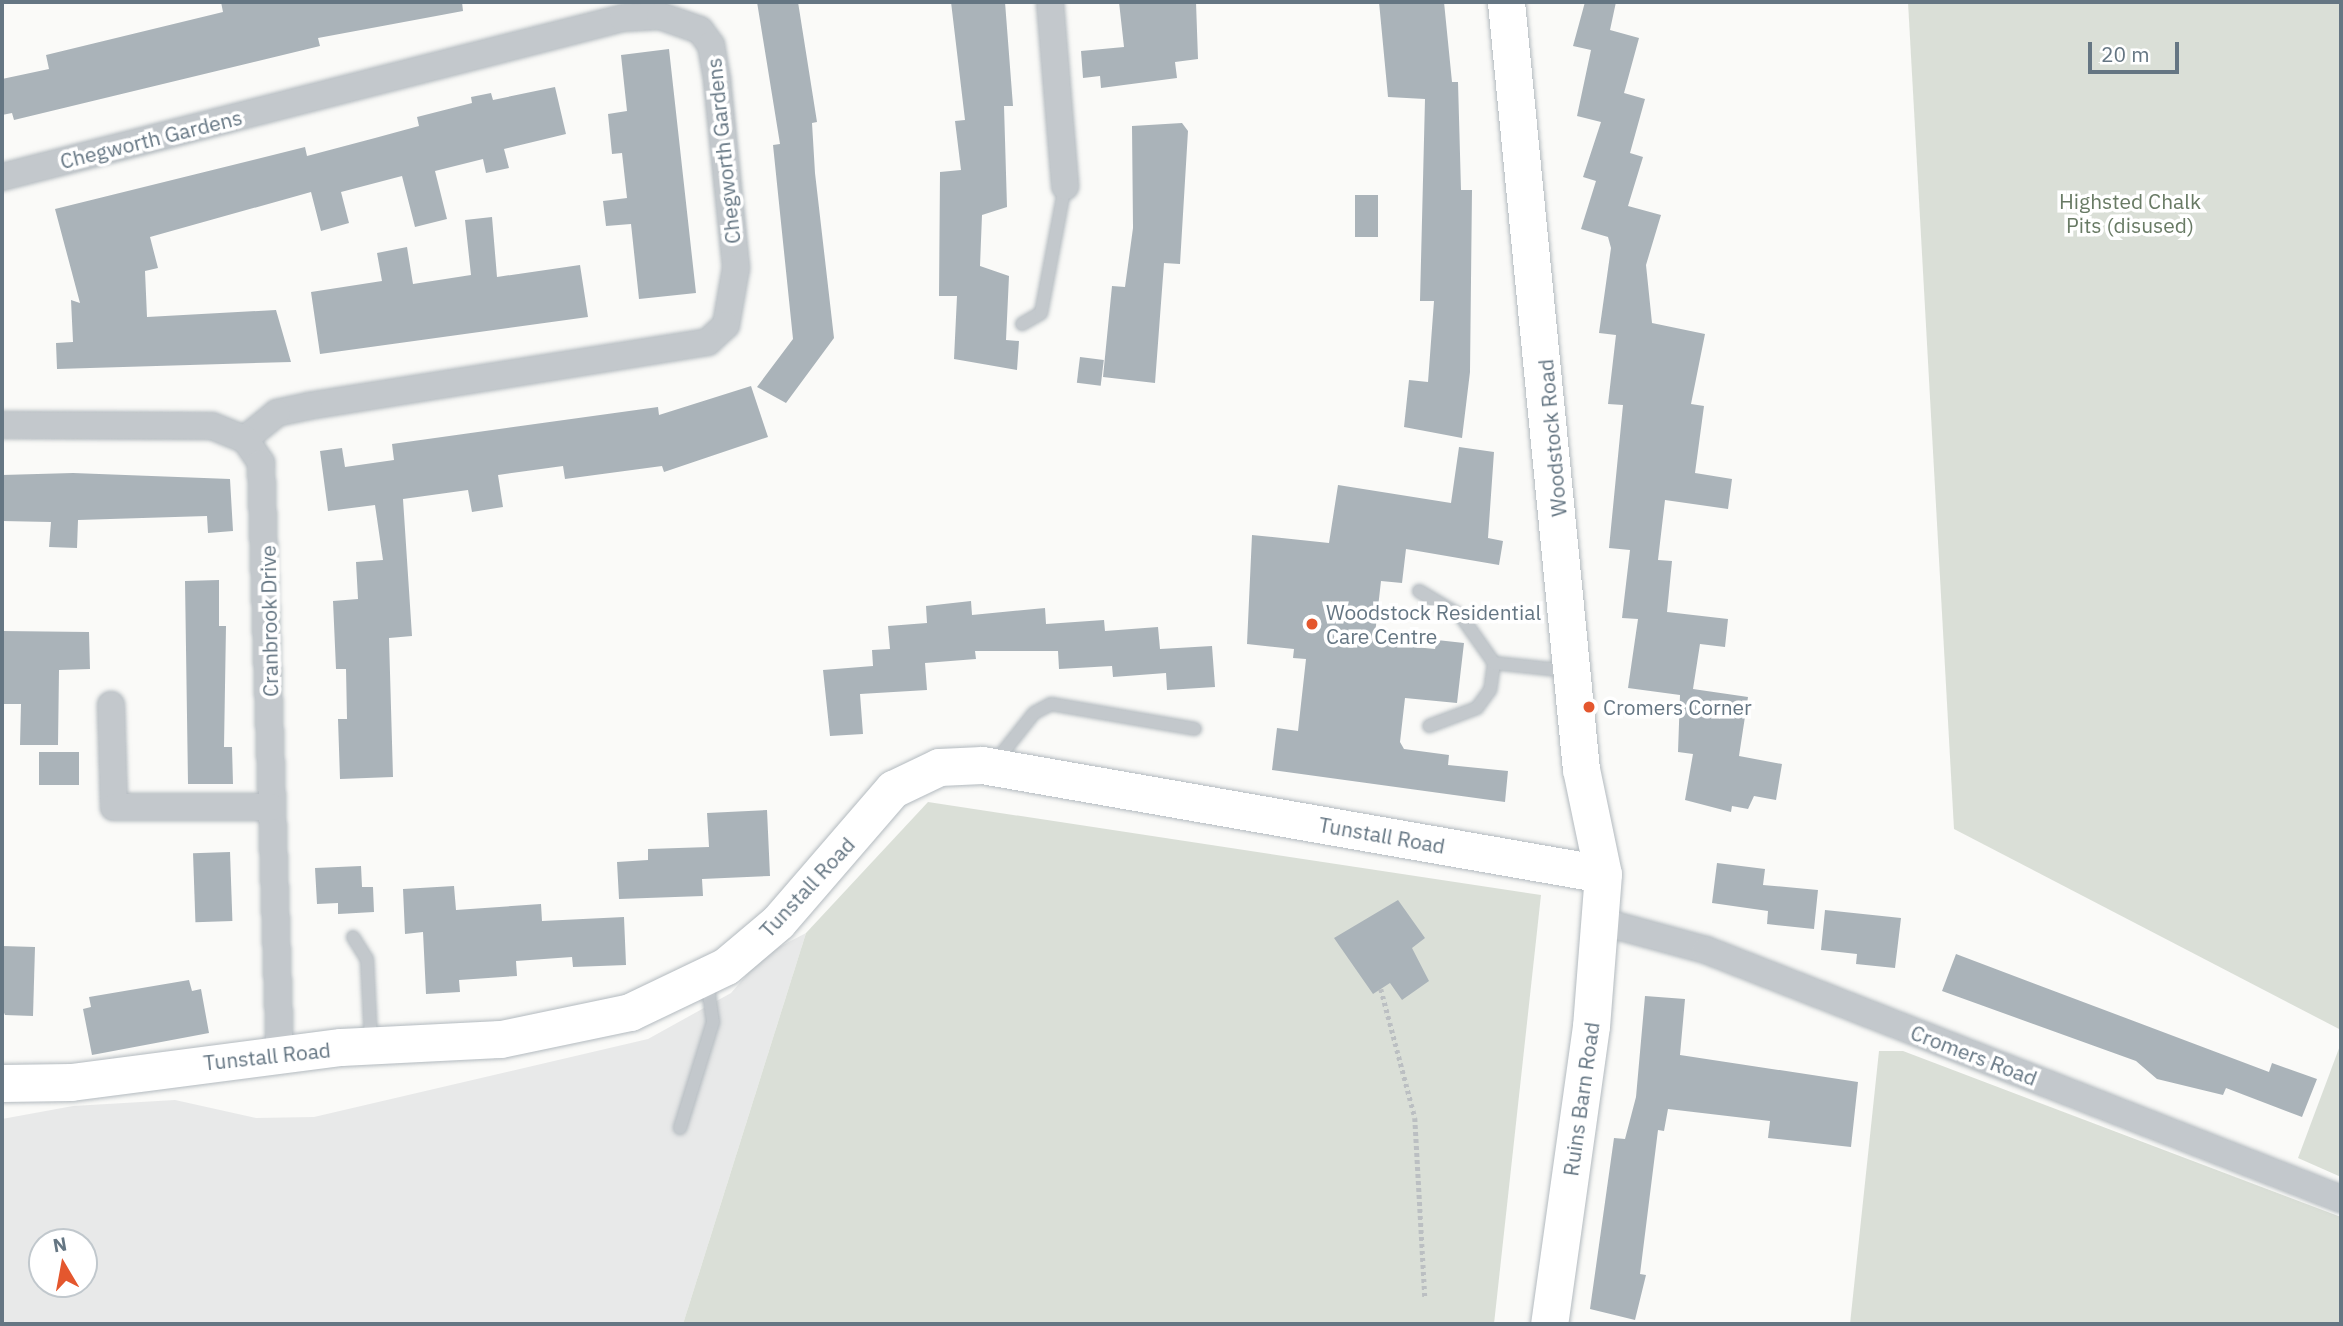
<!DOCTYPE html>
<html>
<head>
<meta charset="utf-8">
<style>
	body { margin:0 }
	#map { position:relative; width:2343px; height:1326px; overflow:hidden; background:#fafaf8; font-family:"IBM Plex Sans",sans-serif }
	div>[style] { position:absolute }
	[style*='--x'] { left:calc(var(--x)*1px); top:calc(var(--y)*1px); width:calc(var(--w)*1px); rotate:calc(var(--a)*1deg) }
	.built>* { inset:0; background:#e8e9e9 }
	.green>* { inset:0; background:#dadfd7 }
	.building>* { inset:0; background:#aab3b9; transform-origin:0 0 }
	.path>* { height:4.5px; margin-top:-2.25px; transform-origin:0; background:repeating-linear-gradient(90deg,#bbbfc2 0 3.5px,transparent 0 7px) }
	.roads { filter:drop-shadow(0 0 2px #b3babf) drop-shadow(0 0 2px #b3babf) }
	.lane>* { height:12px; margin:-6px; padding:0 6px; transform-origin:6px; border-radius:6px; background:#c3c8cc }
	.street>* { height:26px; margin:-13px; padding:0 13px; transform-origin:13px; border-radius:13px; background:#c3c8cc }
	.secondary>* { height:37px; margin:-18.5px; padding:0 18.5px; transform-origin:18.5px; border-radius:18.5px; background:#fff }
	.dots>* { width:19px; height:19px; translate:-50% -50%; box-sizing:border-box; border:4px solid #fff; border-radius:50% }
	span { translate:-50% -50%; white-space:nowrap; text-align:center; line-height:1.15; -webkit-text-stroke:7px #fff; paint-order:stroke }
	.street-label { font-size:21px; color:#657683 }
	.park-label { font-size:21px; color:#687a64 }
	.poi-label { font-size:21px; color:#657683 }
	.left { translate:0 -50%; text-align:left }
	.frame { position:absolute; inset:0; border:4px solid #657683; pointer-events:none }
	.north { position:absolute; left:28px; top:1228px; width:70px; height:70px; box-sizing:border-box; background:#fff; border:2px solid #c1c8cd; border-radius:50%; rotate:350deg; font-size:19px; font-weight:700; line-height:28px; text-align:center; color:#657683 }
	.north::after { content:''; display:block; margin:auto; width:24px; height:32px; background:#e4572e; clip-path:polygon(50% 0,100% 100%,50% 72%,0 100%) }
	.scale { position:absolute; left:2088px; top:42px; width:91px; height:32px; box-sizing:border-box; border:4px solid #657683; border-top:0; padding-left:9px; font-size:21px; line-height:24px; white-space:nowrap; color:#657683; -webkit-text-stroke:5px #fff; paint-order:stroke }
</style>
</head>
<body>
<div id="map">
	<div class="built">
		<i style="clip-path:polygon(evenodd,806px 933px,683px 1324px,2px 1324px,2px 1119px,73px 1106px,175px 1100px,256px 1118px,314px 1117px,648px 1039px,731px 993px,764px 955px,806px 933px,42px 1242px,84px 1242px,84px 1284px,42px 1284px,42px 1242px)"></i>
	</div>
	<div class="green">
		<i style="clip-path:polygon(1908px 2px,2341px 2px,2341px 1030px,1954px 829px)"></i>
		<i style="clip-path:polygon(928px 802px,1541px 895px,1494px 1324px,683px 1324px,806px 933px)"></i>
		<i style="clip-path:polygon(2341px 1043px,2341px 1177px,2298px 1158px)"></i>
		<i style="clip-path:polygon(1879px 1051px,1903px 1051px,2341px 1217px,2341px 1324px,1850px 1324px)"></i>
	</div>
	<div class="building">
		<i style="clip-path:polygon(221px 2px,462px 2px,463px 11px,318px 38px,320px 46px,14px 120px,12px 113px,2px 115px,2px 79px,49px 69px,46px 55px,223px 12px)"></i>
		<i style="clip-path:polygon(757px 2px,798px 2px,817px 122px,812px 123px,815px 173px,834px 338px,786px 403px,757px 387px,793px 339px,773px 145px,780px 144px)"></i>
		<i style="clip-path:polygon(951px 2px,1005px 2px,1013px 106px,1004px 106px,1007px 207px,982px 215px,980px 266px,1009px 276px,1006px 340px,1019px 341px,1017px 370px,954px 359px,957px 296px,939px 296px,940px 172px,961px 170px,955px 121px,965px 120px)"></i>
		<i style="clip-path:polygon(1119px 2px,1196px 2px,1198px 59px,1175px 62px,1177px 78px,1101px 88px,1100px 76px,1083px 78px,1081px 51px,1124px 47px)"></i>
		<i style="clip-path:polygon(1379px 2px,1444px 2px,1452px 82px,1458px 82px,1461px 190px,1472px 190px,1470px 372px,1462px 438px,1404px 427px,1409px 380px,1428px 382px,1434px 301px,1420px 301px,1425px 99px,1388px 97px)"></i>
		<i style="clip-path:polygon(1585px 2px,1616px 2px,1610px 30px,1639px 38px,1624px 93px,1645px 99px,1630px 153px,1643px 157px,1628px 206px,1661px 215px,1646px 265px,1652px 323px,1705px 334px,1691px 404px,1704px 406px,1695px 473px,1732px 479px,1728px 509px,1665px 500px,1658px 560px,1672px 561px,1667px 612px,1728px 619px,1725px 647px,1700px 644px,1693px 689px,1748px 697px,1739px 756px,1782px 764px,1776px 800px,1754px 796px,1748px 809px,1732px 806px,1731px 812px,1685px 800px,1693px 754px,1678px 752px,1680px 695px,1628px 688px,1638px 619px,1622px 618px,1630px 550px,1609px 548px,1623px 405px,1608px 404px,1616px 335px,1599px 333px,1611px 248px,1608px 237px,1581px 229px,1596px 181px,1583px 177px,1601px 122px,1577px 116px,1591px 50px,1573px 46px)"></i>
		<i style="clip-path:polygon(669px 49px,696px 293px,639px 299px,631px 224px,606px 226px,603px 201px,627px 198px,622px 153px,612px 154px,608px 114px,627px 111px,621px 55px)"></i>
		<i style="clip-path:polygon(555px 87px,566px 134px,504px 149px,509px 168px,486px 173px,483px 159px,435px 171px,447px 219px,415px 227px,402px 176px,341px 192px,349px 223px,321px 231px,311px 192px,150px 237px,158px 268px,145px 271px,147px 317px,276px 310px,291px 362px,57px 369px,56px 343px,73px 342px,71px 300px,80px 303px,55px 209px,305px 147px,307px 156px,375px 138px,419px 126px,417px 117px,472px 103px,471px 97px,491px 93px,493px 100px)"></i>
		<i style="clip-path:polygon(1182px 123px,1188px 131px,1180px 264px,1164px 263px,1155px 383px,1103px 377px,1112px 286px,1125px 287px,1133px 228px,1132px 126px)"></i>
		<i style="left:1355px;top:195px;width:23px;height:42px"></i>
		<i style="clip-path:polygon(492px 217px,497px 277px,580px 265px,588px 317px,320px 354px,311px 292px,382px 281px,377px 253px,407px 247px,413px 284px,471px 275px,465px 220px)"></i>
		<i style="left:1080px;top:357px;width:24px;height:26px;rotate:7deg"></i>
		<i style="clip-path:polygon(751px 386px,768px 437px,664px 472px,662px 466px,565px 479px,563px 466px,498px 475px,503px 507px,472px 512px,468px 490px,403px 499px,412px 636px,389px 638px,393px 777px,340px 779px,338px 719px,347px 719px,346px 669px,336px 669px,333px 601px,358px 599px,356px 562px,383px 560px,375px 505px,328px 511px,320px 451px,342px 448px,345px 467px,394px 460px,392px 444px,658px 407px,659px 415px)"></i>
		<i style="clip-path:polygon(1459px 447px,1494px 452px,1488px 538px,1503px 541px,1499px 565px,1406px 549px,1402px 583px,1381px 581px,1374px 643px,1435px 649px,1437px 640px,1464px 643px,1457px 703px,1405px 698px,1400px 742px,1404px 749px,1449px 755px,1448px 765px,1508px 771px,1505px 802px,1272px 770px,1277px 728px,1298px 731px,1306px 659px,1293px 658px,1294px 649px,1247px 644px,1252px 535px,1329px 543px,1338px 485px,1451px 503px)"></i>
		<i style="clip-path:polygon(73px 473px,230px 479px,233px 531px,208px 533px,207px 516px,78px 520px,77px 548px,49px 547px,51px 522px,2px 521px,2px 475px)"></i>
		<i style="clip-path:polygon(219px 580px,219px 626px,226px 626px,224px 747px,232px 747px,233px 784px,188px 784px,185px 581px)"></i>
		<i style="clip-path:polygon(971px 601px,972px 615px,1045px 608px,1046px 624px,1104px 620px,1105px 631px,1158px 627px,1160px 649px,1212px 646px,1215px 687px,1167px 690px,1166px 673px,1113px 677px,1112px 666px,1059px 669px,1058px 651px,975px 651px,976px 659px,925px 663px,927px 690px,860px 694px,863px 734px,830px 736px,823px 670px,873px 666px,872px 650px,890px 649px,888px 626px,927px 623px,926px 606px)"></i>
		<i style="clip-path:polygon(2px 631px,89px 632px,90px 669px,59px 670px,58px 745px,20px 745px,21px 704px,2px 704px)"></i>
		<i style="left:79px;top:752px;width:33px;height:40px;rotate:90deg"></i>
		<i style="clip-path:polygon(767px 810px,770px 876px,702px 879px,703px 896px,619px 899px,617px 862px,648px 860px,648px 849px,709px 847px,707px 813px)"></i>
		<i style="left:230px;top:852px;width:69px;height:37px;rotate:88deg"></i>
		<i style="clip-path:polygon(1717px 863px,1765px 869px,1763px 885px,1818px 890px,1814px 929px,1767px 924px,1768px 911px,1712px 903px)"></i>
		<i style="clip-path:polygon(361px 866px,362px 887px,373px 887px,374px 912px,338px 914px,338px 903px,317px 904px,315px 868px)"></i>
		<i style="clip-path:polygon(454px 886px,456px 910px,541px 904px,542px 921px,624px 917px,626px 965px,573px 967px,572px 957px,516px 961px,517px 976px,459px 980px,460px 992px,426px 994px,423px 932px,405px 934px,403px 889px)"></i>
		<i style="clip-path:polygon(1398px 900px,1425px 938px,1412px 948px,1429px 981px,1402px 1000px,1390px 983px,1373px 994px,1334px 938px)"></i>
		<i style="clip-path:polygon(1825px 910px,1901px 918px,1895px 968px,1856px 964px,1857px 954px,1821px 950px)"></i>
		<i style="clip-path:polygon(2px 946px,35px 947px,33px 1016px,5px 1015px,2px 1008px)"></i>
		<i style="clip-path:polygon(1956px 954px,2269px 1072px,2272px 1063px,2317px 1079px,2302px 1117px,2226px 1088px,2223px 1095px,2157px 1079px,2136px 1061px,1942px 991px)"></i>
		<i style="clip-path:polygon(189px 980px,192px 991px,201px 989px,209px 1033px,92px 1055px,83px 1009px,91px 1007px,89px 997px)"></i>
		<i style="clip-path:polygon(1645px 996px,1685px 999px,1680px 1055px,1858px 1082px,1851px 1147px,1768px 1138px,1770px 1121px,1668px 1109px,1664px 1131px,1658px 1130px,1640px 1274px,1646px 1275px,1635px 1320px,1590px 1309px,1614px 1138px,1625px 1139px,1636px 1097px)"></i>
	</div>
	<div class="path">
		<i style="--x:1381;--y:989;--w:133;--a:75.2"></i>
		<i style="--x:1415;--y:1118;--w:179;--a:86.8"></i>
	</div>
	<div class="roads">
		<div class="lane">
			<i style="--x:1022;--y:324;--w:22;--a:-30"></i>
			<i style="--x:1041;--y:313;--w:129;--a:-79.3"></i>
			<i style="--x:1419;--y:591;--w:49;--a:30.8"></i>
			<i style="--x:1461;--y:616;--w:57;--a:54.9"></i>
			<i style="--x:1494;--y:663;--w:27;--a:98"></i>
			<i style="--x:1490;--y:690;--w:22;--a:126"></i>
			<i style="--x:1477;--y:708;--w:51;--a:159.4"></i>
			<i style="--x:1494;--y:663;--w:75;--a:6.1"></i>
			<i style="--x:996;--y:761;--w:61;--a:-51.6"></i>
			<i style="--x:1034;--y:713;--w:19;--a:-28"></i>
			<i style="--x:1051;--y:704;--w:146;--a:9.8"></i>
			<i style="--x:353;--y:937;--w:26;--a:58"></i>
			<i style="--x:367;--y:959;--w:83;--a:87.2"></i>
			<i style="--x:680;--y:1128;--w:111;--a:-72.7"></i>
			<i style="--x:713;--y:1022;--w:41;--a:-98.3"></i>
		</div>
		<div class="street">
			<i style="--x:1050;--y:2;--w:185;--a:85.3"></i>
			<i style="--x:2;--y:177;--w:641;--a:-14.36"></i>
			<i style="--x:623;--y:18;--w:37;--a:-3"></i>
			<i style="--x:660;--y:16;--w:42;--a:19.3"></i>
			<i style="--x:700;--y:30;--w:19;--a:54"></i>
			<i style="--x:711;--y:45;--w:36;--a:80"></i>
			<i style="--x:717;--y:80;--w:189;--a:84.2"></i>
			<i style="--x:736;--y:268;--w:58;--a:100"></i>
			<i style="--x:726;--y:325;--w:25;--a:137"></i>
			<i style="--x:708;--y:342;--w:404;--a:170.9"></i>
			<i style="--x:309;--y:406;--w:33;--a:168"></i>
			<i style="--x:277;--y:413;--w:41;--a:140.9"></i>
			<i style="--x:2;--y:425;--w:210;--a:0.3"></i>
			<i style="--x:212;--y:426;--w:35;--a:22"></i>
			<i style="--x:245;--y:439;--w:29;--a:56"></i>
			<i style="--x:261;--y:463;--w:590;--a:88.16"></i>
			<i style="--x:111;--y:705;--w:102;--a:88.3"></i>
			<i style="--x:114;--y:807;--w:158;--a:0"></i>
			<i style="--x:1603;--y:922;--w:107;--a:15.2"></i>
			<i style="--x:1706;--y:950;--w:682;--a:21.41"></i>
		</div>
		<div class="secondary">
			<i style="--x:1506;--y:2;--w:771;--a:84.42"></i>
			<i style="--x:1581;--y:769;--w:107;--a:78.2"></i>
			<i style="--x:1603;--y:874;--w:152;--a:94.5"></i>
			<i style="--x:1591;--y:1026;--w:301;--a:98"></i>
			<i style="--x:2;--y:1083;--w:69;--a:-0.8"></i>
			<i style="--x:71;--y:1082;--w:272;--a:-7.4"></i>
			<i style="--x:341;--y:1047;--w:160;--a:-2.9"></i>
			<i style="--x:501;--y:1039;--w:132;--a:-11.8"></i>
			<i style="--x:630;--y:1012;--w:106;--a:-25.6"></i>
			<i style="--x:726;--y:966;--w:68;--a:-40.2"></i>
			<i style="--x:778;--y:922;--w:176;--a:-49.2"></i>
			<i style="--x:893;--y:789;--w:51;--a:-25.6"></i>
			<i style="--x:939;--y:767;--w:43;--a:-2.7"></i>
			<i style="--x:982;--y:765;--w:630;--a:9.96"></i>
		</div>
	</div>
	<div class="dots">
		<i style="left:1312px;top:624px;background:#e4572e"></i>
		<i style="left:1589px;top:707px;background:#e4572e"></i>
	</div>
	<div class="street-label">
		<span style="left:151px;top:139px;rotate:-14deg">Chegworth Gardens</span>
		<span style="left:723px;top:151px;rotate:-96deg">Chegworth Gardens</span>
		<span style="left:1552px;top:438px;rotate:-95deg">Woodstock Road</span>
		<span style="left:269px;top:621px;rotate:-91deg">Cranbrook Drive</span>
		<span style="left:1382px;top:835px;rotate:10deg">Tunstall Road</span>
		<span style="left:807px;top:887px;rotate:-47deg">Tunstall Road</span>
		<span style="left:1974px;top:1055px;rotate:21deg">Cromers Road</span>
		<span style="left:267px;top:1056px;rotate:-6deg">Tunstall Road</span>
		<span style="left:1581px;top:1099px;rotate:-82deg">Ruins Barn Road</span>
	</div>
	<div class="park-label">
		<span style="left:2130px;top:213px">Highsted Chalk<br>Pits (disused)</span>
	</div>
	<div class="poi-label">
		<span class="left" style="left:1326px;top:624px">Woodstock Residential<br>Care Centre</span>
		<span class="left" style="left:1603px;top:707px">Cromers Corner</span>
	</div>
	<div class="frame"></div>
	<div class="north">N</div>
	<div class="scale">20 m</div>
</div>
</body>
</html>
